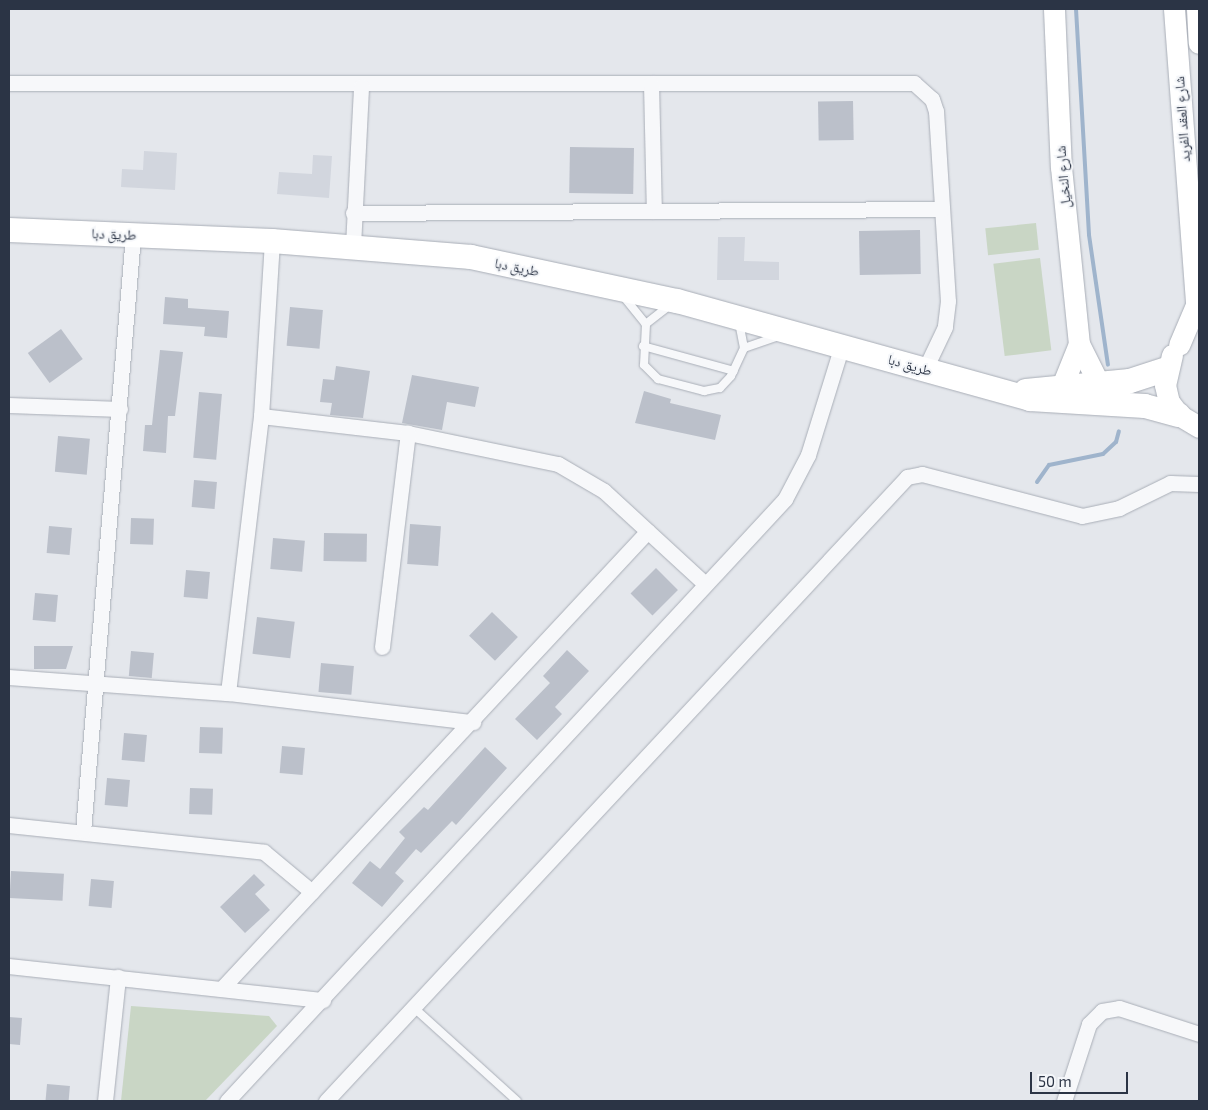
<!DOCTYPE html>
<html>
<head>
<meta charset="utf-8">
<style>
	body { margin:0 }
	#map { position:relative; width:1208px; height:1110px; overflow:hidden; background:#e4e7ec; font-family:"Exo 2","Noto Naskh Arabic",sans-serif }
	div>[style] { position:absolute }
	[style*='--x'] { left:calc(var(--x)*1px); top:calc(var(--y)*1px); width:calc(var(--w)*1px); rotate:calc(var(--a)*1deg) }
	.built>* { inset:0; background:#d2d6de }
	.green>* { inset:0; background:#c9d6c5; transform-origin:0 0 }
	.stream>* { height:4px; margin:-2px; padding:0 2px; transform-origin:2px; border-radius:2px; background:#9fb4cc }
	.building>* { inset:0; background:#bbc0ca; transform-origin:0 0 }
	.roads { filter:drop-shadow(0 0 1px #a9aeb7) drop-shadow(0 0 1px #a9aeb7) }
	.lane>* { height:8px; margin:-4px; padding:0 4px; transform-origin:4px; border-radius:4px; background:#f7f8fa }
	.street>* { height:15px; margin:-7.5px; padding:0 7.5px; transform-origin:7.5px; border-radius:7.5px; background:#f7f8fa }
	.secondary>* { height:21px; margin:-10.5px; padding:0 10.5px; transform-origin:10.5px; border-radius:10.5px; background:#fff }
	.primary>* { height:24px; margin:-12px; padding:0 12px; transform-origin:12px; border-radius:12px; background:#fff }
	span { translate:-50% -50%; white-space:nowrap; text-align:center; line-height:1.15; -webkit-text-stroke:4px #f4f6f9; paint-order:stroke }
	.street-label { font-size:14px; color:#2b3445 }
	.frame { position:absolute; inset:0; border:10px solid #2b3445; pointer-events:none }
	.scale { position:absolute; left:1030px; top:1072px; width:98px; height:22px; box-sizing:border-box; border:2px solid #2b3445; border-top:0; padding-left:6px; font-size:15px; line-height:18px; white-space:nowrap; color:#2b3445; -webkit-text-stroke:4px #f4f6f9; paint-order:stroke }
</style>
</head>
<body>
<div id="map">
	<div class="built">
		<i style="clip-path:polygon(144px 151px,177px 153px,175px 190px,121px 187px,122px 169px,143px 170px)"></i>
		<i style="clip-path:polygon(313px 155px,332px 156px,329px 198px,277px 194px,279px 172px,312px 174px)"></i>
		<i style="clip-path:polygon(718px 237px,745px 237px,744px 261px,779px 262px,779px 280px,717px 280px)"></i>
	</div>
	<div class="green">
		<i style="left:1036px;top:223px;width:27px;height:51px;rotate:84deg"></i>
		<i style="left:1040px;top:258px;width:93px;height:47px;rotate:83deg"></i>
		<i style="clip-path:polygon(131px 1006px,269px 1016px,277px 1026px,205px 1101px,121px 1101px)"></i>
	</div>
	<div class="stream">
		<i style="--x:1076;--y:9;--w:226;--a:86.7"></i>
		<i style="--x:1089;--y:235;--w:131;--a:81.7"></i>
		<i style="--x:1037;--y:482;--w:21;--a:-55"></i>
		<i style="--x:1049;--y:465;--w:55;--a:-11.5"></i>
		<i style="--x:1103;--y:454;--w:18;--a:-43"></i>
		<i style="--x:1116;--y:442;--w:11;--a:-75"></i>
	</div>
	<div class="building">
		<i style="left:853px;top:101px;width:39px;height:35px;rotate:89deg"></i>
		<i style="left:570px;top:147px;width:64px;height:46px;rotate:1deg"></i>
		<i style="left:920px;top:230px;width:44px;height:61px;rotate:89deg"></i>
		<i style="clip-path:polygon(165px 297px,188px 299px,188px 308px,229px 311px,227px 338px,204px 336px,205px 327px,163px 324px)"></i>
		<i style="left:290px;top:307px;width:33px;height:39px;rotate:5deg"></i>
		<i style="left:61px;top:329px;width:37px;height:41px;rotate:54deg"></i>
		<i style="clip-path:polygon(160px 350px,183px 352px,175px 416px,168px 416px,166px 453px,143px 451px,145px 425px,152px 425px)"></i>
		<i style="clip-path:polygon(336px 366px,370px 371px,363px 418px,330px 415px,332px 403px,320px 402px,323px 379px,334px 380px)"></i>
		<i style="clip-path:polygon(412px 375px,479px 387px,475px 407px,447px 402px,442px 430px,402px 423px)"></i>
		<i style="clip-path:polygon(644px 391px,671px 399px,670px 403px,721px 415px,715px 440px,635px 423px)"></i>
		<i style="left:199px;top:392px;width:23px;height:66px;rotate:5deg"></i>
		<i style="left:58px;top:436px;width:32px;height:36px;rotate:5deg"></i>
		<i style="left:194px;top:480px;width:23px;height:27px;rotate:5deg"></i>
		<i style="left:131px;top:518px;width:23px;height:26px;rotate:2deg"></i>
		<i style="left:410px;top:524px;width:31px;height:40px;rotate:4deg"></i>
		<i style="left:49px;top:526px;width:23px;height:27px;rotate:5deg"></i>
		<i style="left:324px;top:533px;width:43px;height:28px;rotate:1deg"></i>
		<i style="left:273px;top:538px;width:32px;height:31px;rotate:5deg"></i>
		<i style="left:656px;top:568px;width:31px;height:36px;rotate:45deg"></i>
		<i style="left:186px;top:570px;width:24px;height:27px;rotate:5deg"></i>
		<i style="left:35px;top:593px;width:23px;height:27px;rotate:5deg"></i>
		<i style="left:492px;top:612px;width:36px;height:33px;rotate:44deg"></i>
		<i style="left:257px;top:617px;width:38px;height:37px;rotate:7deg"></i>
		<i style="clip-path:polygon(34px 646px,73px 646px,66px 669px,34px 669px)"></i>
		<i style="clip-path:polygon(567px 650px,589px 671px,555px 707px,562px 714px,537px 740px,515px 719px,550px 683px,543px 676px)"></i>
		<i style="left:131px;top:651px;width:23px;height:25px;rotate:5deg"></i>
		<i style="left:321px;top:663px;width:33px;height:29px;rotate:5deg"></i>
		<i style="left:200px;top:727px;width:23px;height:26px;rotate:2deg"></i>
		<i style="left:124px;top:733px;width:23px;height:27px;rotate:5deg"></i>
		<i style="left:282px;top:746px;width:23px;height:27px;rotate:5deg"></i>
		<i style="clip-path:polygon(485px 747px,507px 768px,456px 825px,452px 821px,421px 853px,416px 849px,395px 873px,404px 881px,382px 907px,352px 883px,370px 861px,380px 869px,405px 838px,399px 832px,424px 807px,428px 810px)"></i>
		<i style="left:107px;top:778px;width:23px;height:27px;rotate:5deg"></i>
		<i style="left:190px;top:788px;width:23px;height:26px;rotate:2deg"></i>
		<i style="left:11px;top:871px;width:53px;height:27px;rotate:3deg"></i>
		<i style="clip-path:polygon(254px 874px,265px 885px,255px 894px,270px 910px,245px 933px,220px 907px)"></i>
		<i style="left:91px;top:879px;width:23px;height:27px;rotate:5deg"></i>
		<i style="clip-path:polygon(9px 1017px,22px 1018px,20px 1045px,9px 1044px)"></i>
		<i style="left:47px;top:1084px;width:23px;height:17px;rotate:5deg"></i>
	</div>
	<div class="roads">
		<div class="lane">
			<i style="--x:624;--y:297;--w:35;--a:51"></i>
			<i style="--x:670;--y:305;--w:31;--a:142"></i>
			<i style="--x:646;--y:324;--w:41;--a:92.8"></i>
			<i style="--x:644;--y:365;--w:20;--a:45"></i>
			<i style="--x:658;--y:379;--w:48;--a:14.6"></i>
			<i style="--x:704;--y:391;--w:16;--a:-11"></i>
			<i style="--x:720;--y:388;--w:16;--a:-47"></i>
			<i style="--x:731;--y:376;--w:31;--a:-65"></i>
			<i style="--x:744;--y:348;--w:25;--a:-101"></i>
			<i style="--x:643;--y:346;--w:94;--a:15.4"></i>
			<i style="--x:744;--y:348;--w:36;--a:-19"></i>
			<i style="--x:413;--y:1007;--w:140;--a:42.1"></i>
		</div>
		<div class="street">
			<i style="--x:9;--y:83;--w:905;--a:0"></i>
			<i style="--x:914;--y:83;--w:24;--a:42"></i>
			<i style="--x:932;--y:99;--w:13;--a:72"></i>
			<i style="--x:936;--y:111;--w:190;--a:86.4"></i>
			<i style="--x:948;--y:301;--w:26;--a:97"></i>
			<i style="--x:945;--y:327;--w:47;--a:115.5"></i>
			<i style="--x:651;--y:83;--w:128;--a:88.7"></i>
			<i style="--x:353;--y:213;--w:589;--a:-0.39"></i>
			<i style="--x:353;--y:246;--w:160;--a:-87.1"></i>
			<i style="--x:9;--y:405;--w:111;--a:2.1"></i>
			<i style="--x:261;--y:416;--w:148;--a:6.6"></i>
			<i style="--x:408;--y:433;--w:153;--a:11.7"></i>
			<i style="--x:558;--y:464;--w:53;--a:30.4"></i>
			<i style="--x:604;--y:491;--w:137;--a:42.6"></i>
			<i style="--x:382;--y:647;--w:216;--a:-83.1"></i>
			<i style="--x:9;--y:677;--w:220;--a:4.2"></i>
			<i style="--x:228;--y:693;--w:247;--a:6.8"></i>
			<i style="--x:228;--y:693;--w:279;--a:-83.2"></i>
			<i style="--x:261;--y:416;--w:175;--a:-86.4"></i>
			<i style="--x:9;--y:825;--w:256;--a:6"></i>
			<i style="--x:264;--y:852;--w:62;--a:39.8"></i>
			<i style="--x:83;--y:831;--w:598;--a:-85.2"></i>
			<i style="--x:9;--y:966;--w:316;--a:6.2"></i>
			<i style="--x:223;--y:987;--w:623;--a:-47.02"></i>
			<i style="--x:105;--y:1101;--w:125;--a:-84"></i>
			<i style="--x:227;--y:1101;--w:821;--a:-47.17"></i>
			<i style="--x:785;--y:499;--w:50;--a:-62.4"></i>
			<i style="--x:808;--y:455;--w:115;--a:-72.8"></i>
			<i style="--x:326;--y:1101;--w:853;--a:-47.04"></i>
			<i style="--x:907;--y:477;--w:15;--a:-11"></i>
			<i style="--x:922;--y:474;--w:165;--a:14.7"></i>
			<i style="--x:1082;--y:516;--w:38;--a:-12"></i>
			<i style="--x:1119;--y:508;--w:57;--a:-26.1"></i>
			<i style="--x:1170;--y:483;--w:29;--a:2"></i>
			<i style="--x:1064;--y:1101;--w:81;--a:-72"></i>
			<i style="--x:1089;--y:1024;--w:18;--a:-45"></i>
			<i style="--x:1102;--y:1011;--w:17;--a:-10"></i>
			<i style="--x:1119;--y:1008;--w:84;--a:18"></i>
		</div>
		<div class="secondary">
			<i style="--x:1054;--y:9;--w:158;--a:87.5"></i>
			<i style="--x:1061;--y:167;--w:178;--a:84.2"></i>
			<i style="--x:1079;--y:344;--w:45;--a:63.4"></i>
			<i style="--x:1174;--y:9;--w:297;--a:85.7"></i>
			<i style="--x:1196;--y:305;--w:43;--a:113"></i>
			<i style="--x:1197;--y:9;--w:34;--a:87"></i>
			<i style="--x:1172;--y:355;--w:31;--a:103"></i>
			<i style="--x:1165;--y:385;--w:17;--a:77"></i>
			<i style="--x:1169;--y:402;--w:16;--a:52"></i>
			<i style="--x:1179;--y:415;--w:23;--a:31"></i>
			<i style="--x:1062;--y:386;--w:45;--a:-68"></i>
		</div>
		<div class="primary">
			<i style="--x:9;--y:230;--w:263;--a:2.4"></i>
			<i style="--x:272;--y:241;--w:200;--a:4.6"></i>
			<i style="--x:471;--y:257;--w:211;--a:12.1"></i>
			<i style="--x:677;--y:301;--w:366;--a:15.5"></i>
			<i style="--x:1030;--y:399;--w:115;--a:3.5"></i>
			<i style="--x:1145;--y:406;--w:35;--a:15"></i>
			<i style="--x:1026;--y:391;--w:104;--a:-5.5"></i>
			<i style="--x:1130;--y:381;--w:38;--a:-18"></i>
		</div>
	</div>
	<div class="street-label">
		<span style="left:1182px;top:119px;rotate:-94deg">شارع العقد الفريد</span>
		<span style="left:1063px;top:177px;rotate:-95deg">شارع النخيل</span>
		<span style="left:114px;top:234px;rotate:2deg">طريق دبا</span>
		<span style="left:517px;top:267px;rotate:11deg">طريق دبا</span>
		<span style="left:910px;top:365px;rotate:16deg">طريق دبا</span>
	</div>
	<div class="frame"></div>
	<div class="scale">50 m</div>
</div>
</body>
</html>
